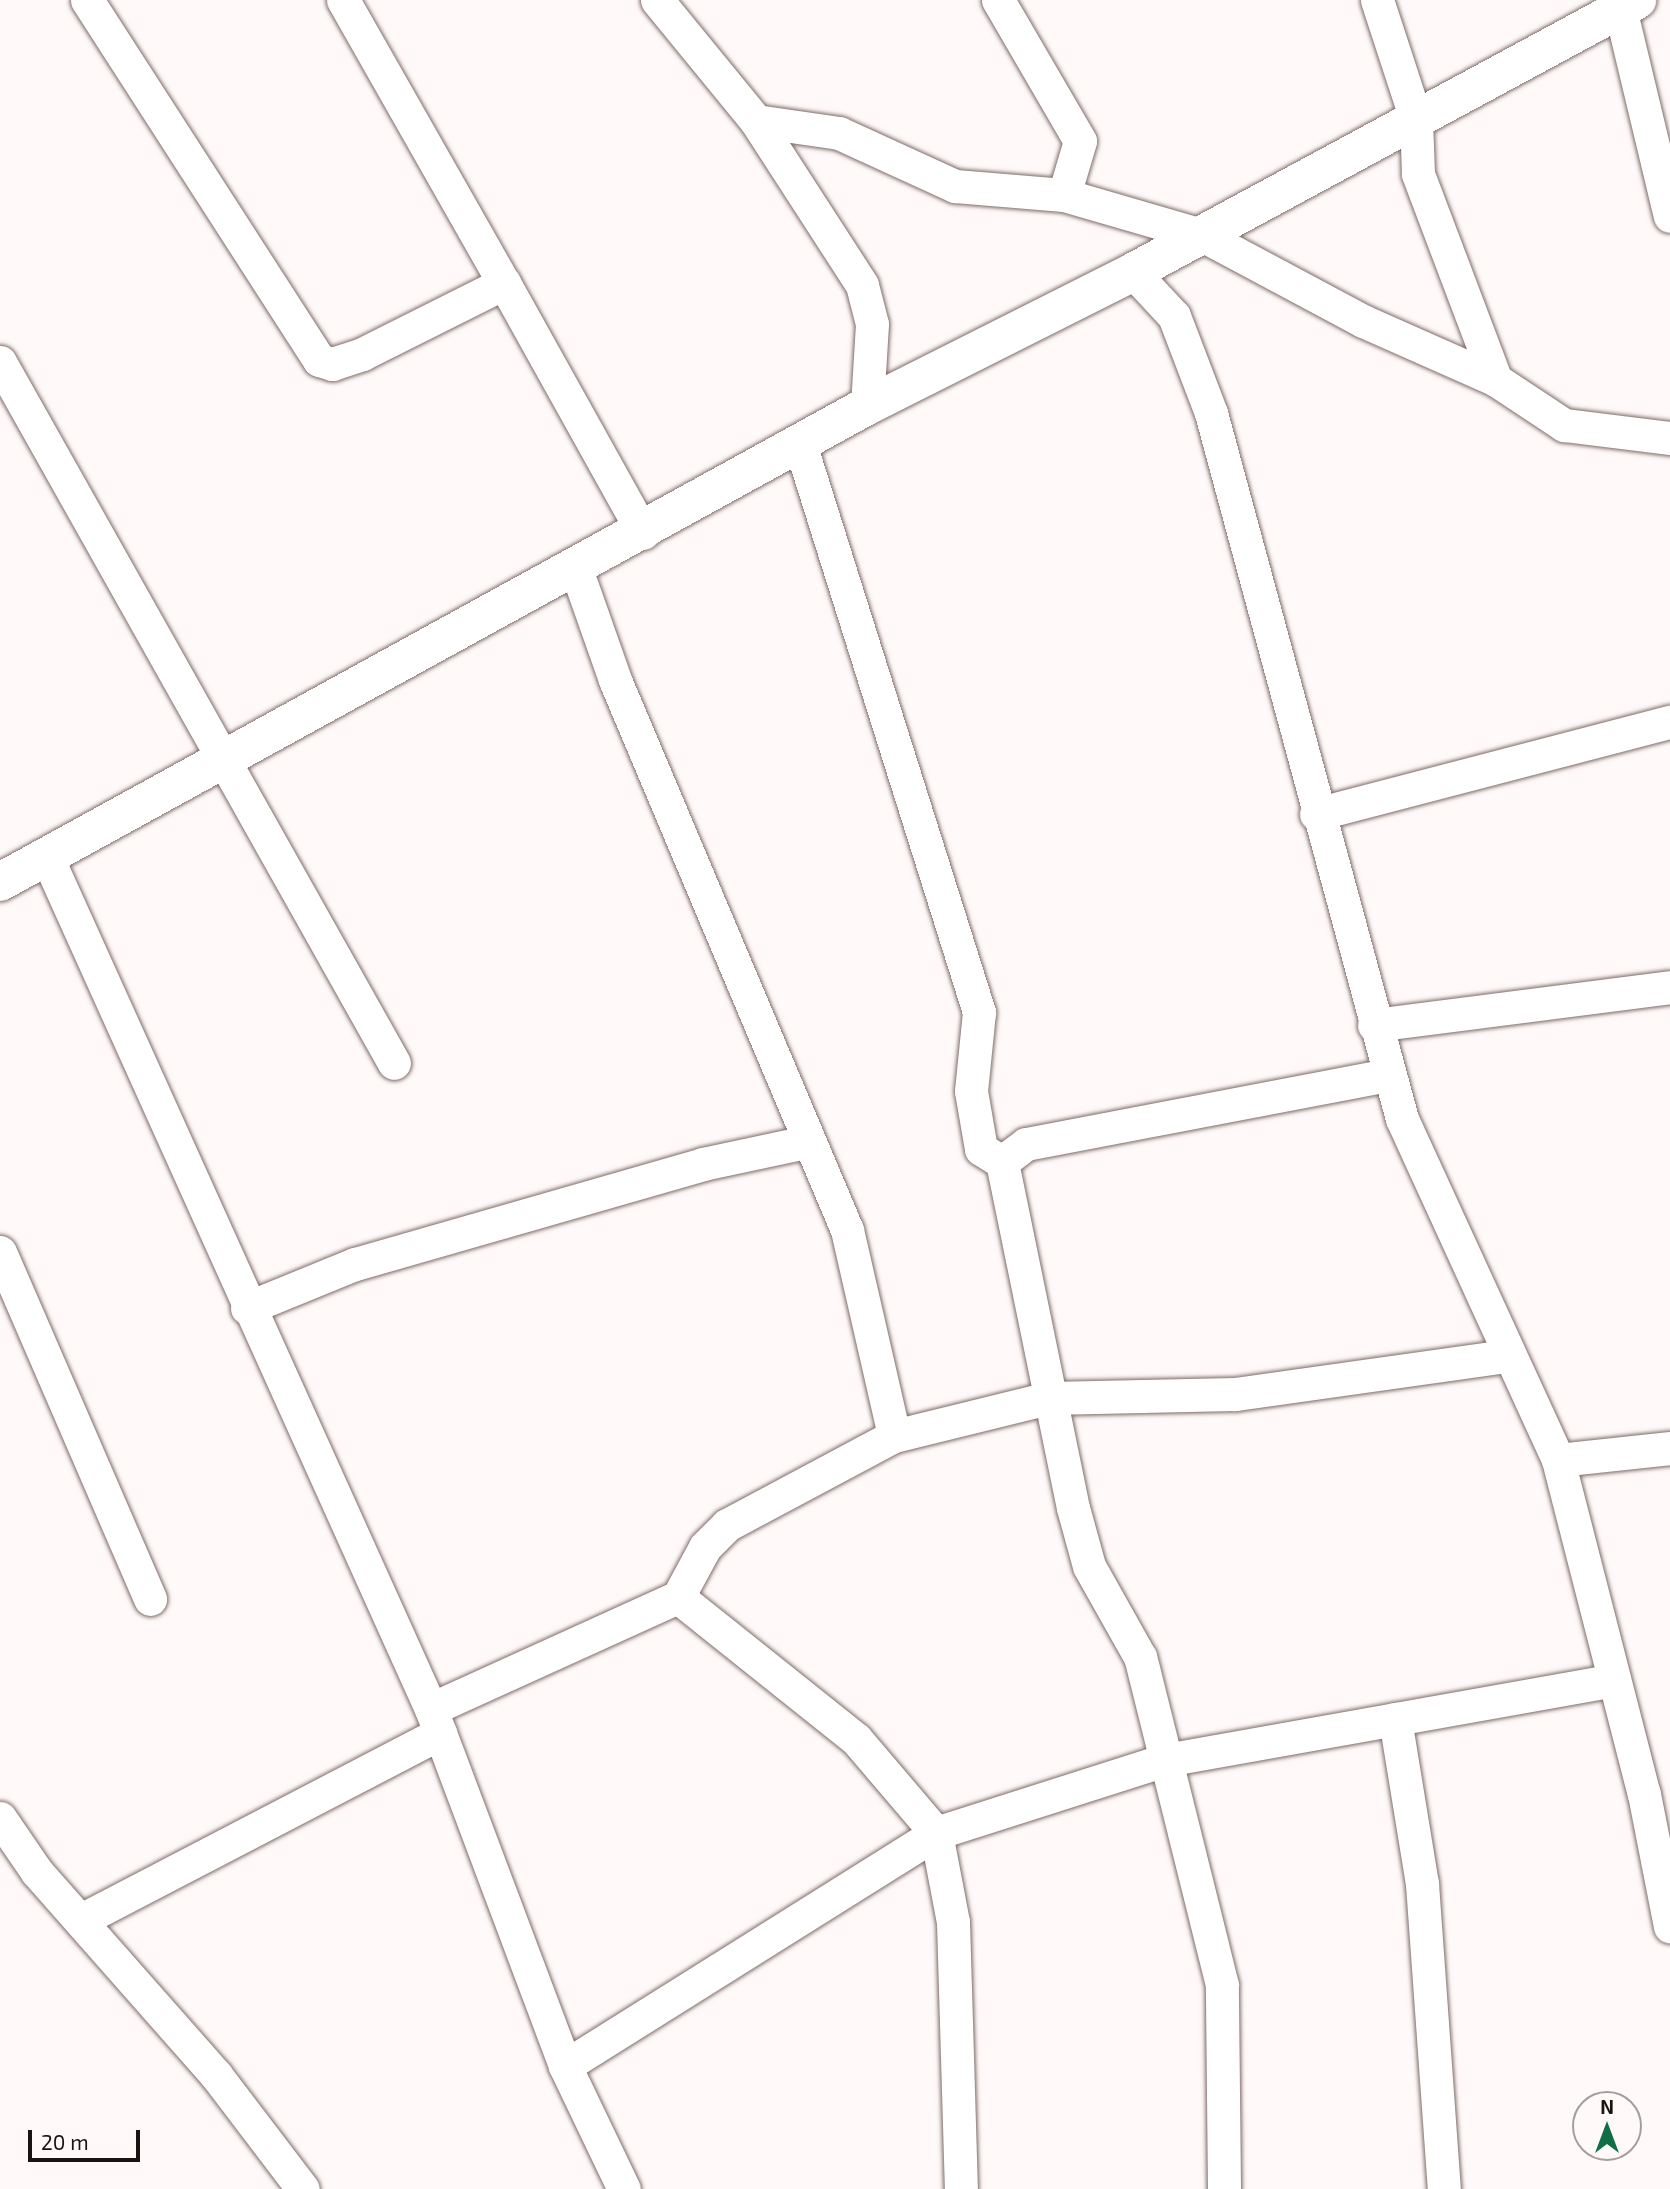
<!DOCTYPE html>
<html>
<head>
<meta charset="utf-8">
<style>
	body { margin:0 }
	#map { position:relative; width:1670px; height:2189px; overflow:hidden; background:#fffaf9; font-family:"Exo 2",sans-serif }
	div>[style] { position:absolute }
	[style*='--x'] { left:calc(var(--x)*1px); top:calc(var(--y)*1px); width:calc(var(--w)*1px); rotate:calc(var(--a)*1deg) }
	.roads { filter:drop-shadow(0 0 2px #7f6b68) drop-shadow(0 0 2px #7f6b68) }
	.street>* { height:33px; margin:-16.5px; padding:0 16.5px; transform-origin:16.5px; border-radius:16.5px; background:#fff }
	.secondary>* { height:38px; margin:-19px; padding:0 19px; transform-origin:19px; border-radius:19px; background:#fff }
	span { translate:-50% -50%; white-space:nowrap; text-align:center; line-height:1.15; -webkit-text-stroke:7px #fffaf9; paint-order:stroke }
	.north { position:absolute; left:1572px; top:2091px; width:70px; height:70px; box-sizing:border-box; background:#fffaf9; border:2px solid #a49e9d; border-radius:50%; rotate:0deg; font-size:19px; font-weight:700; line-height:28px; text-align:center; color:#1b1312 }
	.north::after { content:''; display:block; margin:auto; width:24px; height:32px; background:#106f45; clip-path:polygon(50% 0,100% 100%,50% 72%,0 100%) }
	.scale { position:absolute; left:28px; top:2130px; width:112px; height:32px; box-sizing:border-box; border:4px solid #1b1312; border-top:0; padding-left:9px; font-size:21px; line-height:24px; white-space:nowrap; color:#1b1312; -webkit-text-stroke:5px #fffaf9; paint-order:stroke }
</style>
</head>
<body>
<div id="map">
	<div class="roads">
		<div class="street">
			<i style="--x:87;--y:0;--w:428;--a:57.2"></i>
			<i style="--x:319;--y:360;--w:14;--a:17"></i>
			<i style="--x:332;--y:364;--w:32;--a:-18"></i>
			<i style="--x:362;--y:354;--w:159;--a:-26.6"></i>
			<i style="--x:504;--y:283;--w:286;--a:60.9"></i>
			<i style="--x:343;--y:0;--w:326;--a:60.4"></i>
			<i style="--x:657;--y:0;--w:156;--a:50.7"></i>
			<i style="--x:756;--y:121;--w:84;--a:8.2"></i>
			<i style="--x:839;--y:133;--w:128;--a:24.6"></i>
			<i style="--x:955;--y:186;--w:109;--a:4.7"></i>
			<i style="--x:1064;--y:195;--w:144;--a:16.2"></i>
			<i style="--x:1202;--y:235;--w:183;--a:28.1"></i>
			<i style="--x:1363;--y:321;--w:145;--a:23.9"></i>
			<i style="--x:1496;--y:380;--w:82;--a:33.5"></i>
			<i style="--x:1564;--y:425;--w:107;--a:7"></i>
			<i style="--x:998;--y:0;--w:163;--a:59.8"></i>
			<i style="--x:1080;--y:141;--w:56;--a:106.5"></i>
			<i style="--x:1377;--y:0;--w:125;--a:71.9"></i>
			<i style="--x:1416;--y:119;--w:55;--a:87.9"></i>
			<i style="--x:1418;--y:174;--w:220;--a:69.3"></i>
			<i style="--x:1618;--y:0;--w:222;--a:76.5"></i>
			<i style="--x:756;--y:121;--w:195;--a:57.1"></i>
			<i style="--x:862;--y:285;--w:40;--a:75.6"></i>
			<i style="--x:872;--y:324;--w:82;--a:93.5"></i>
			<i style="--x:1133;--y:272;--w:60;--a:47"></i>
			<i style="--x:1174;--y:316;--w:104;--a:69.1"></i>
			<i style="--x:1211;--y:413;--w:731;--a:74.86"></i>
			<i style="--x:1402;--y:1119;--w:375;--a:65.4"></i>
			<i style="--x:1558;--y:1460;--w:345;--a:75.6"></i>
			<i style="--x:1644;--y:1794;--w:135;--a:78.9"></i>
			<i style="--x:0;--y:362;--w:804;--a:60.66"></i>
			<i style="--x:800;--y:444;--w:596;--a:72.51"></i>
			<i style="--x:979;--y:1012;--w:79;--a:95.8"></i>
			<i style="--x:971;--y:1091;--w:59;--a:80.2"></i>
			<i style="--x:981;--y:1149;--w:25;--a:32"></i>
			<i style="--x:576;--y:569;--w:118;--a:70.6"></i>
			<i style="--x:615;--y:680;--w:597;--a:67.13"></i>
			<i style="--x:847;--y:1230;--w:211;--a:77.1"></i>
			<i style="--x:1316;--y:814;--w:366;--a:-14.6"></i>
			<i style="--x:47;--y:857;--w:935;--a:65.74"></i>
			<i style="--x:431;--y:1709;--w:381;--a:69.4"></i>
			<i style="--x:565;--y:2066;--w:136;--a:64.4"></i>
			<i style="--x:1374;--y:1025;--w:298;--a:-7.3"></i>
			<i style="--x:0;--y:1252;--w:378;--a:66.6"></i>
			<i style="--x:247;--y:1308;--w:117;--a:-22.2"></i>
			<i style="--x:355;--y:1264;--w:362;--a:-16"></i>
			<i style="--x:703;--y:1164;--w:105;--a:-12.1"></i>
			<i style="--x:1558;--y:1460;--w:113;--a:-6.1"></i>
			<i style="--x:678;--y:1597;--w:228;--a:38.6"></i>
			<i style="--x:856;--y:1739;--w:123;--a:49.6"></i>
			<i style="--x:936;--y:1833;--w:91;--a:79.2"></i>
			<i style="--x:953;--y:1922;--w:267;--a:88.3"></i>
			<i style="--x:431;--y:1709;--w:271;--a:-24.4"></i>
			<i style="--x:678;--y:1597;--w:57;--a:-61.6"></i>
			<i style="--x:705;--y:1547;--w:31;--a:-45"></i>
			<i style="--x:727;--y:1525;--w:189;--a:-28.1"></i>
			<i style="--x:894;--y:1436;--w:160;--a:-13.8"></i>
			<i style="--x:1049;--y:1398;--w:186;--a:-1.2"></i>
			<i style="--x:1235;--y:1394;--w:274;--a:-8"></i>
			<i style="--x:1395;--y:1719;--w:167;--a:80.7"></i>
			<i style="--x:1422;--y:1884;--w:306;--a:85.9"></i>
			<i style="--x:0;--y:1818;--w:65;--a:55.6"></i>
			<i style="--x:37;--y:1872;--w:271;--a:48.6"></i>
			<i style="--x:216;--y:2075;--w:143;--a:52.7"></i>
			<i style="--x:81;--y:1920;--w:405;--a:-27.5"></i>
			<i style="--x:565;--y:2066;--w:438;--a:-32.1"></i>
			<i style="--x:936;--y:1833;--w:240;--a:-17.7"></i>
			<i style="--x:1165;--y:1760;--w:456;--a:-10.1"></i>
			<i style="--x:1224;--y:2189;--w:204;--a:-90.6"></i>
			<i style="--x:1222;--y:1985;--w:338;--a:-104"></i>
			<i style="--x:1140;--y:1657;--w:104;--a:-119.3"></i>
			<i style="--x:1089;--y:1566;--w:60;--a:-105.4"></i>
			<i style="--x:1073;--y:1508;--w:353;--a:-101.6"></i>
			<i style="--x:1002;--y:1162;--w:30;--a:-37"></i>
			<i style="--x:1026;--y:1144;--w:369;--a:-10.8"></i>
		</div>
		<div class="secondary">
			<i style="--x:0;--y:882;--w:989;--a:-28.77"></i>
			<i style="--x:867;--y:406;--w:298;--a:-26.7"></i>
			<i style="--x:1133;--y:272;--w:573;--a:-28.35"></i>
		</div>
	</div>
	<div class="north">N</div>
	<div class="scale">20 m</div>
</div>
</body>
</html>
